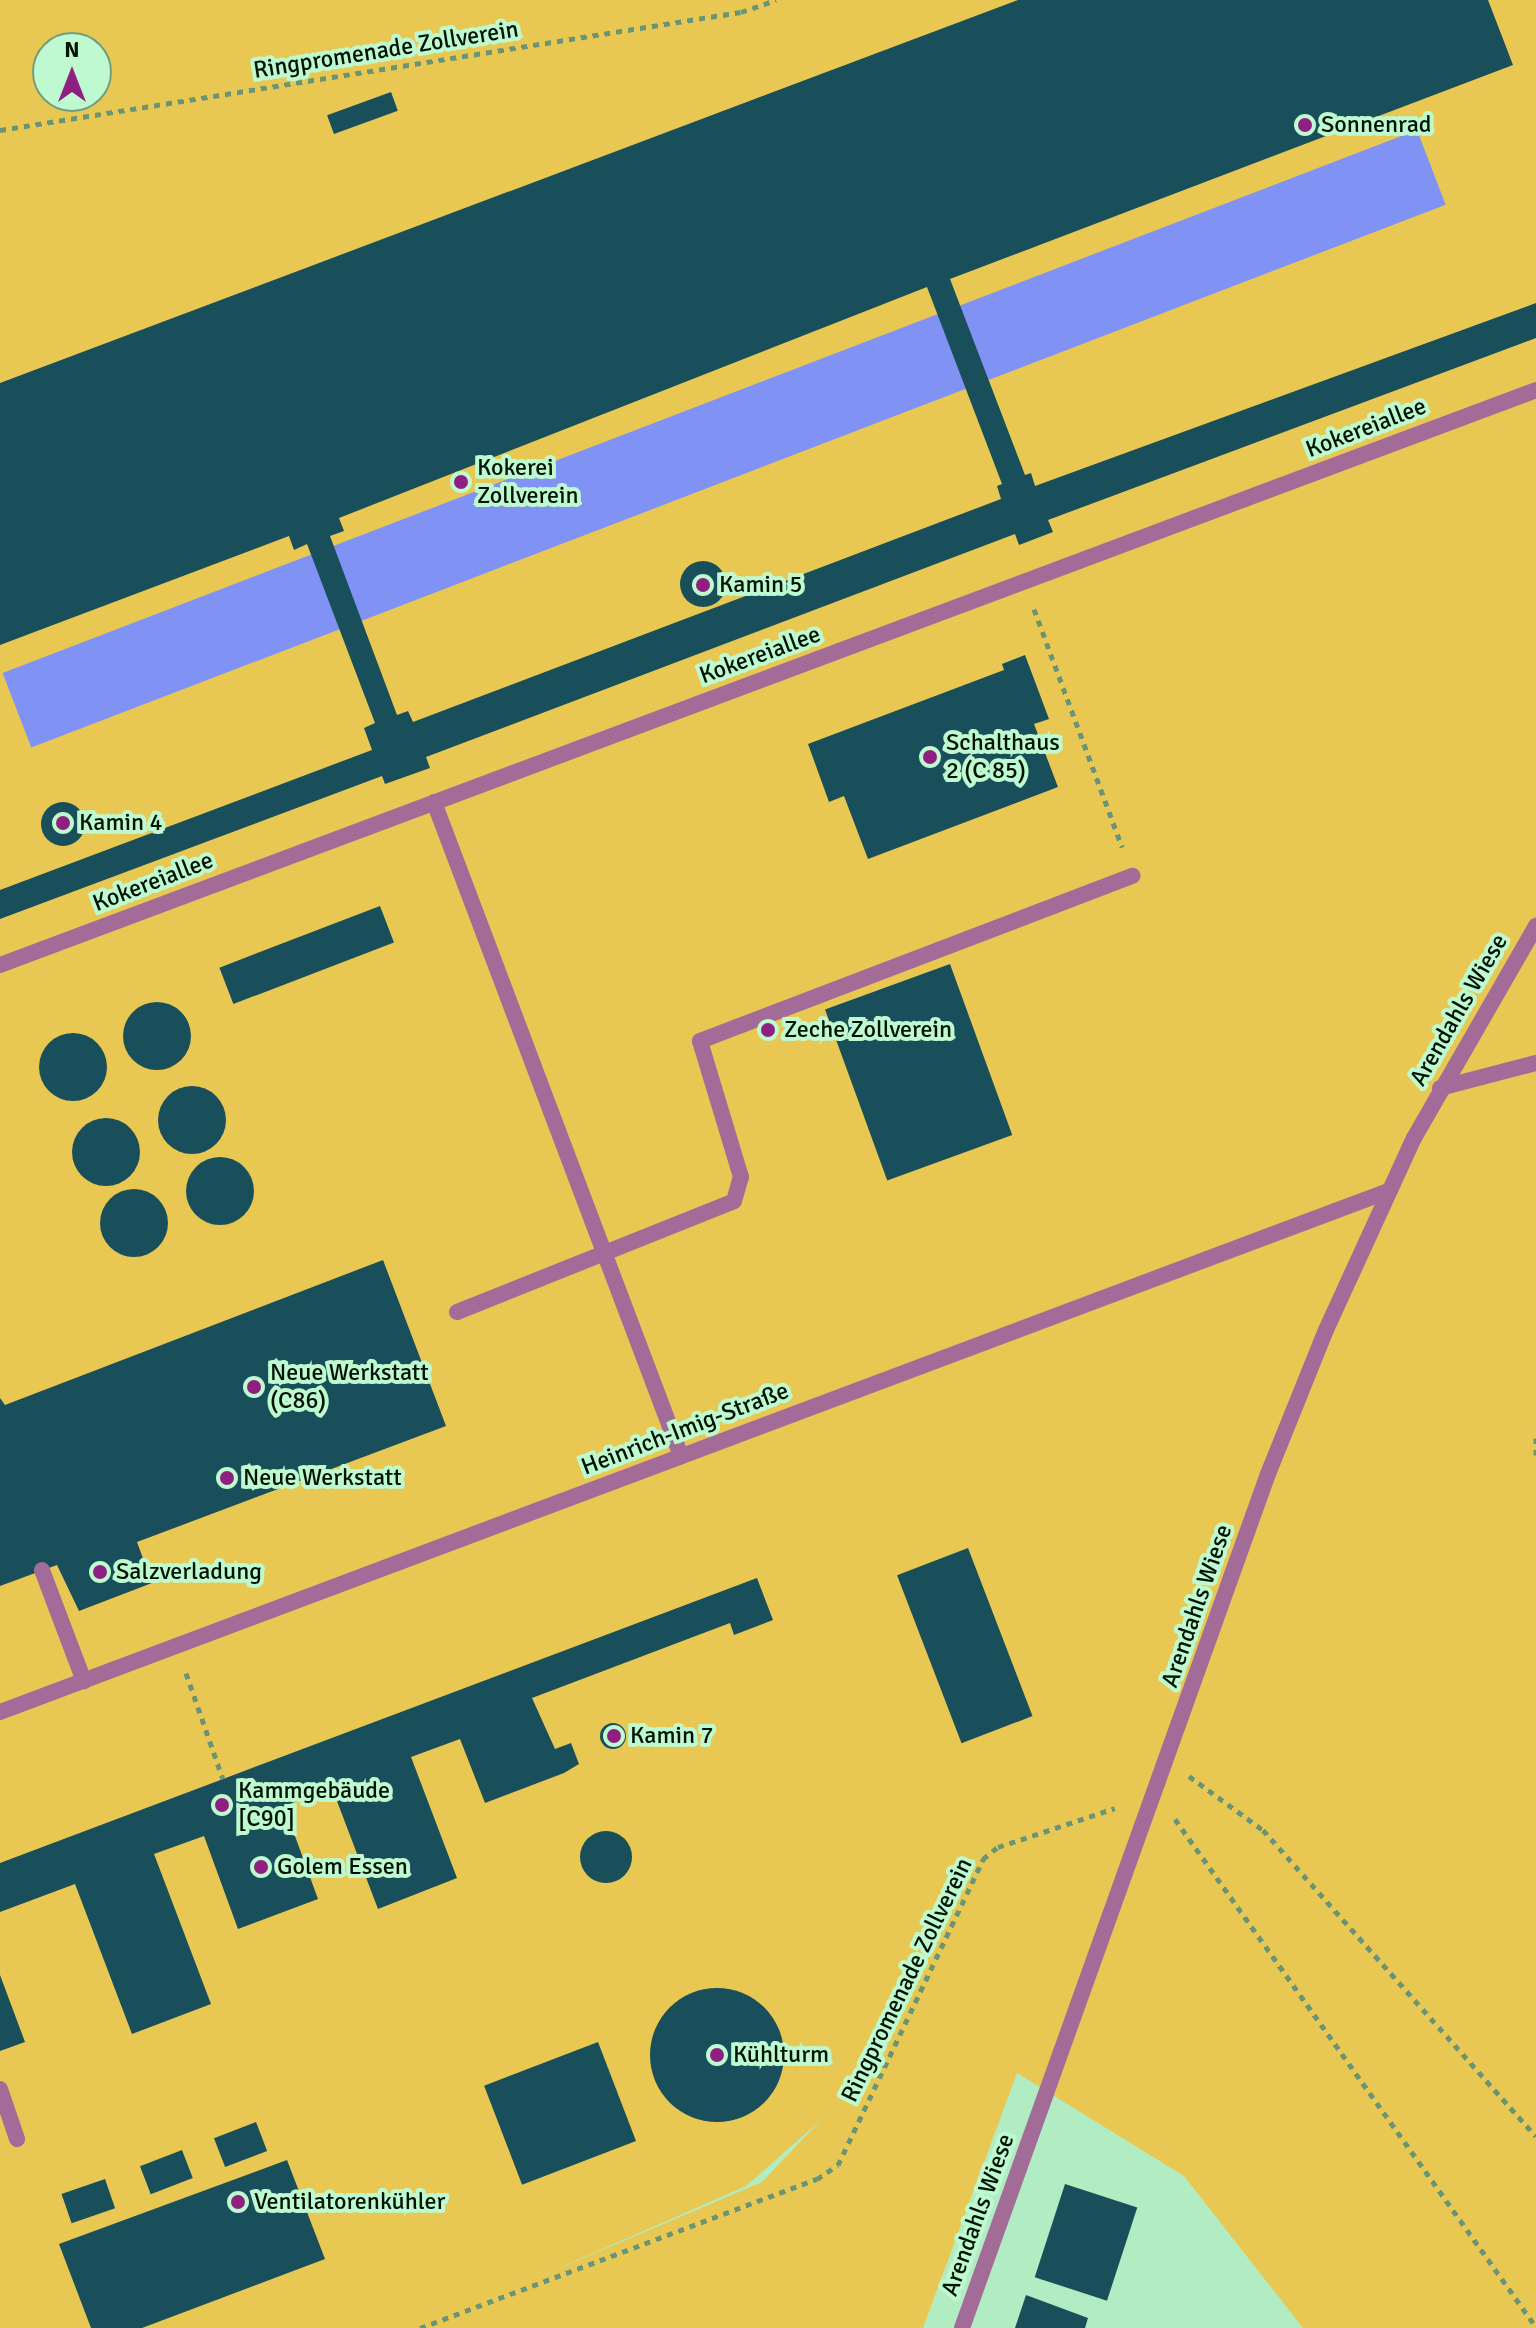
<!DOCTYPE html>
<html>
<head>
<meta charset="utf-8">
<style>
	body { margin:0 }
	#map { position:relative; width:1536px; height:2328px; overflow:hidden; background:#b1ecc3; font-family:Signika,sans-serif }
	div>[style] { position:absolute }
	[style*='--x'] { left:calc(var(--x)*1px); top:calc(var(--y)*1px); width:calc(var(--w)*1px); rotate:calc(var(--a)*1deg) }
	.green>* { inset:0; background:#e8c853 }
	.water>* { inset:0; background:#8093f5; transform-origin:0 0 }
	.building>* { inset:0; background:#184f5a; transform-origin:0 0 }
	.round { border-radius:50% }
	.path>* { height:5px; margin-top:-2.5px; transform-origin:0; background:repeating-linear-gradient(90deg,#699476 0 6px,transparent 0 12px) }
	.service>* { height:16px; margin:-8px; padding:0 8px; transform-origin:8px; border-radius:8px; background:#a36c98 }
	.minor>* { height:16px; margin:-8px; padding:0 8px; transform-origin:8px; border-radius:8px; background:#a36c98 }
	.dots>* { width:22px; height:22px; translate:-50% -50%; box-sizing:border-box; border:4px solid #bef9cf; border-radius:50% }
	span { translate:-50% -50%; white-space:nowrap; text-align:center; line-height:1.15; -webkit-text-stroke:8px #bef9cf; paint-order:stroke }
	.street-label { font-size:24px; color:#001205 }
	.poi-label { font-size:24px; color:#001205 }
	.left { translate:0 -50%; text-align:left }
	.north { position:absolute; left:32px; top:32px; width:80px; height:80px; box-sizing:border-box; background:#bef9cf; border:2px solid #729d7e; border-radius:50%; rotate:0deg; font-size:22px; font-weight:700; line-height:32px; text-align:center; color:#001205 }
	.north::after { content:''; display:block; margin:auto; width:28px; height:36px; background:#8f2081; clip-path:polygon(50% 0,100% 100%,50% 72%,0 100%) }
</style>
</head>
<body>
<div id="map">
	<div class="green">
		<i style="clip-path:polygon(evenodd,0 0,1536px 0,1536px 2328px,1303px 2328px,1184px 2176px,1017px 2073px,923px 2328px,0 2328px,0 0,48px 48px,96px 48px,96px 96px,48px 96px,48px 48px,0 0,821px 2120px,762px 2182px,532px 2280px,746px 2186px,821px 2120px)"></i>
	</div>
	<div class="water">
		<i style="left:1417px;top:130px;width:80px;height:1515px;rotate:69deg"></i>
	</div>
	<div class="building">
		<i style="clip-path:polygon(evenodd,1018px 0,1488px 0,1513px 65px,950px 279px,1025px 475px,1031px 473px,1035px 486px,1536px 303px,1536px 338px,1048px 520px,1053px 532px,1019px 545px,1015px 534px,426px 757px,430px 768px,385px 784px,382px 776px,0 919px,0 890px,372px 750px,364px 728px,375px 723px,307px 544px,294px 550px,289px 536px,0 645px,0 383px,1018px 0,927px 287px,1002px 484px,997px 486px,1001px 499px,413px 722px,408px 711px,397px 715px,330px 536px,344px 531px,339px 518px,927px 287px)"></i>
		<i style="left:391px;top:92px;width:20px;height:68px;rotate:70deg"></i>
		<i class="round" style="left:680px;top:561px;width:46px;height:46px"></i>
		<i style="clip-path:polygon(1025px 655px,1049px 719px,1034px 724px,1058px 787px,868px 859px,844px 796px,829px 802px,808px 744px,1004px 670px,1002px 664px)"></i>
		<i class="round" style="left:41px;top:802px;width:44px;height:44px"></i>
		<i style="left:380px;top:906px;width:39px;height:172px;rotate:69deg"></i>
		<i style="left:950px;top:964px;width:182px;height:133px;rotate:70deg"></i>
		<i class="round" style="left:123px;top:1002px;width:68px;height:68px"></i>
		<i class="round" style="left:39px;top:1033px;width:68px;height:68px"></i>
		<i class="round" style="left:158px;top:1086px;width:68px;height:68px"></i>
		<i class="round" style="left:72px;top:1118px;width:68px;height:68px"></i>
		<i class="round" style="left:186px;top:1157px;width:68px;height:68px"></i>
		<i class="round" style="left:100px;top:1189px;width:68px;height:68px"></i>
		<i style="clip-path:polygon(383px 1260px,446px 1426px,137px 1542px,152px 1583px,79px 1611px,57px 1565px,0 1586px,0 1398px,5px 1405px)"></i>
		<i style="left:968px;top:1548px;width:180px;height:76px;rotate:69deg"></i>
		<i style="clip-path:polygon(757px 1578px,773px 1620px,734px 1635px,730px 1623px,532px 1698px,555px 1749px,571px 1743px,579px 1764px,564px 1773px,485px 1803px,460px 1739px,411px 1757px,457px 1878px,378px 1909px,332px 1788px,284px 1806px,318px 1899px,238px 1929px,204px 1836px,154px 1854px,211px 2004px,132px 2034px,75px 1884px,0 1912px,0 1863px)"></i>
		<i class="round" style="left:600px;top:1723px;width:26px;height:26px"></i>
		<i class="round" style="left:580px;top:1831px;width:52px;height:52px"></i>
		<i style="clip-path:polygon(0 1975px,25px 2042px,0 2051px)"></i>
		<i class="round" style="left:650px;top:1988px;width:134px;height:134px"></i>
		<i style="left:598px;top:2042px;width:106px;height:122px;rotate:69deg"></i>
		<i style="left:256px;top:2122px;width:31px;height:45px;rotate:69deg"></i>
		<i style="left:182px;top:2150px;width:30px;height:45px;rotate:69deg"></i>
		<i style="clip-path:polygon(287px 2160px,325px 2259px,142px 2328px,91px 2328px,59px 2244px)"></i>
		<i style="left:105px;top:2179px;width:31px;height:46px;rotate:71deg"></i>
		<i style="left:1065px;top:2184px;width:76px;height:98px;rotate:18deg"></i>
		<i style="clip-path:polygon(1026px 2295px,1088px 2318px,1085px 2328px,1015px 2328px)"></i>
	</div>
	<div class="path">
		<i style="--x:0;--y:130;--w:750;--a:-9.05"></i>
		<i style="--x:741;--y:12;--w:37;--a:-19"></i>
		<i style="--x:1034;--y:609;--w:254;--a:69.7"></i>
		<i style="--x:1536;--y:1438;--w:17;--a:90"></i>
		<i style="--x:186;--y:1673;--w:112;--a:70.8"></i>
		<i style="--x:1189;--y:1776;--w:92;--a:36.1"></i>
		<i style="--x:1263;--y:1830;--w:410;--a:48.3"></i>
		<i style="--x:1175;--y:1819;--w:623;--a:54.6"></i>
		<i style="--x:420;--y:2328;--w:424;--a:-20.6"></i>
		<i style="--x:817;--y:2179;--w:25;--a:-34"></i>
		<i style="--x:838;--y:2165;--w:339;--a:-64.6"></i>
		<i style="--x:983;--y:1859;--w:19;--a:-39"></i>
		<i style="--x:998;--y:1847;--w:123;--a:-18.4"></i>
	</div>
	<div class="service">
		<i style="--x:434;--y:802;--w:699;--a:69.31"></i>
		<i style="--x:0;--y:965;--w:1640;--a:-20.52"></i>
		<i style="--x:457;--y:1312;--w:298;--a:-21.8"></i>
		<i style="--x:734;--y:1201;--w:25;--a:-74"></i>
		<i style="--x:741;--y:1177;--w:142;--a:-106.8"></i>
		<i style="--x:700;--y:1041;--w:463;--a:-20.9"></i>
		<i style="--x:42;--y:1570;--w:119;--a:69.3"></i>
		<i style="--x:0;--y:1712;--w:1483;--a:-20.57"></i>
		<i style="--x:0;--y:2089;--w:53;--a:71.2"></i>
	</div>
	<div class="minor">
		<i style="--x:1440;--y:1088;--w:99;--a:-14.6"></i>
		<i style="--x:962;--y:2328;--w:907;--a:-70.29"></i>
		<i style="--x:1268;--y:1474;--w:155;--a:-68.1"></i>
		<i style="--x:1326;--y:1330;--w:211;--a:-65.4"></i>
		<i style="--x:1414;--y:1138;--w:245;--a:-60.1"></i>
	</div>
	<div class="dots">
		<i style="left:1305px;top:125px;background:#8f2081"></i>
		<i style="left:461px;top:482px;background:#8f2081"></i>
		<i style="left:703px;top:585px;background:#8f2081"></i>
		<i style="left:930px;top:757px;background:#8f2081"></i>
		<i style="left:63px;top:823px;background:#8f2081"></i>
		<i style="left:768px;top:1030px;background:#8f2081"></i>
		<i style="left:254px;top:1387px;background:#8f2081"></i>
		<i style="left:227px;top:1478px;background:#8f2081"></i>
		<i style="left:100px;top:1572px;background:#8f2081"></i>
		<i style="left:614px;top:1736px;background:#8f2081"></i>
		<i style="left:222px;top:1805px;background:#8f2081"></i>
		<i style="left:261px;top:1867px;background:#8f2081"></i>
		<i style="left:717px;top:2055px;background:#8f2081"></i>
		<i style="left:238px;top:2202px;background:#8f2081"></i>
	</div>
	<div class="street-label">
		<span style="left:386px;top:50px;rotate:-9deg">Ringpromenade Zollverein</span>
		<span style="left:1366px;top:428px;rotate:-21deg">Kokereiallee</span>
		<span style="left:760px;top:655px;rotate:-20deg">Kokereiallee</span>
		<span style="left:153px;top:882px;rotate:-21deg">Kokereiallee</span>
		<span style="left:1459px;top:1010px;rotate:-60deg">Arendahls Wiese</span>
		<span style="left:685px;top:1429px;rotate:-21deg">Heinrich-Imig-Straße</span>
		<span style="left:1197px;top:1606px;rotate:-71deg">Arendahls Wiese</span>
		<span style="left:907px;top:1980px;rotate:-64deg">Ringpromenade Zollverein</span>
		<span style="left:978px;top:2215px;rotate:-70deg">Arendahls Wiese</span>
	</div>
	<div class="poi-label">
		<span class="left" style="left:1321px;top:125px">Sonnenrad</span>
		<span class="left" style="left:477px;top:482px">Kokerei<br>Zollverein</span>
		<span class="left" style="left:719px;top:585px">Kamin 5</span>
		<span class="left" style="left:946px;top:757px">Schalthaus<br>2 (C 85)</span>
		<span class="left" style="left:79px;top:823px">Kamin 4</span>
		<span class="left" style="left:784px;top:1030px">Zeche Zollverein</span>
		<span class="left" style="left:270px;top:1387px">Neue Werkstatt<br>(C86)</span>
		<span class="left" style="left:243px;top:1478px">Neue Werkstatt</span>
		<span class="left" style="left:116px;top:1572px">Salzverladung</span>
		<span class="left" style="left:630px;top:1736px">Kamin 7</span>
		<span class="left" style="left:238px;top:1805px">Kammgebäude<br>[C90]</span>
		<span class="left" style="left:277px;top:1867px">Golem Essen</span>
		<span class="left" style="left:733px;top:2055px">Kühlturm</span>
		<span class="left" style="left:254px;top:2202px">Ventilatorenkühler</span>
	</div>
	<div class="north">N</div>
</div>
</body>
</html>
